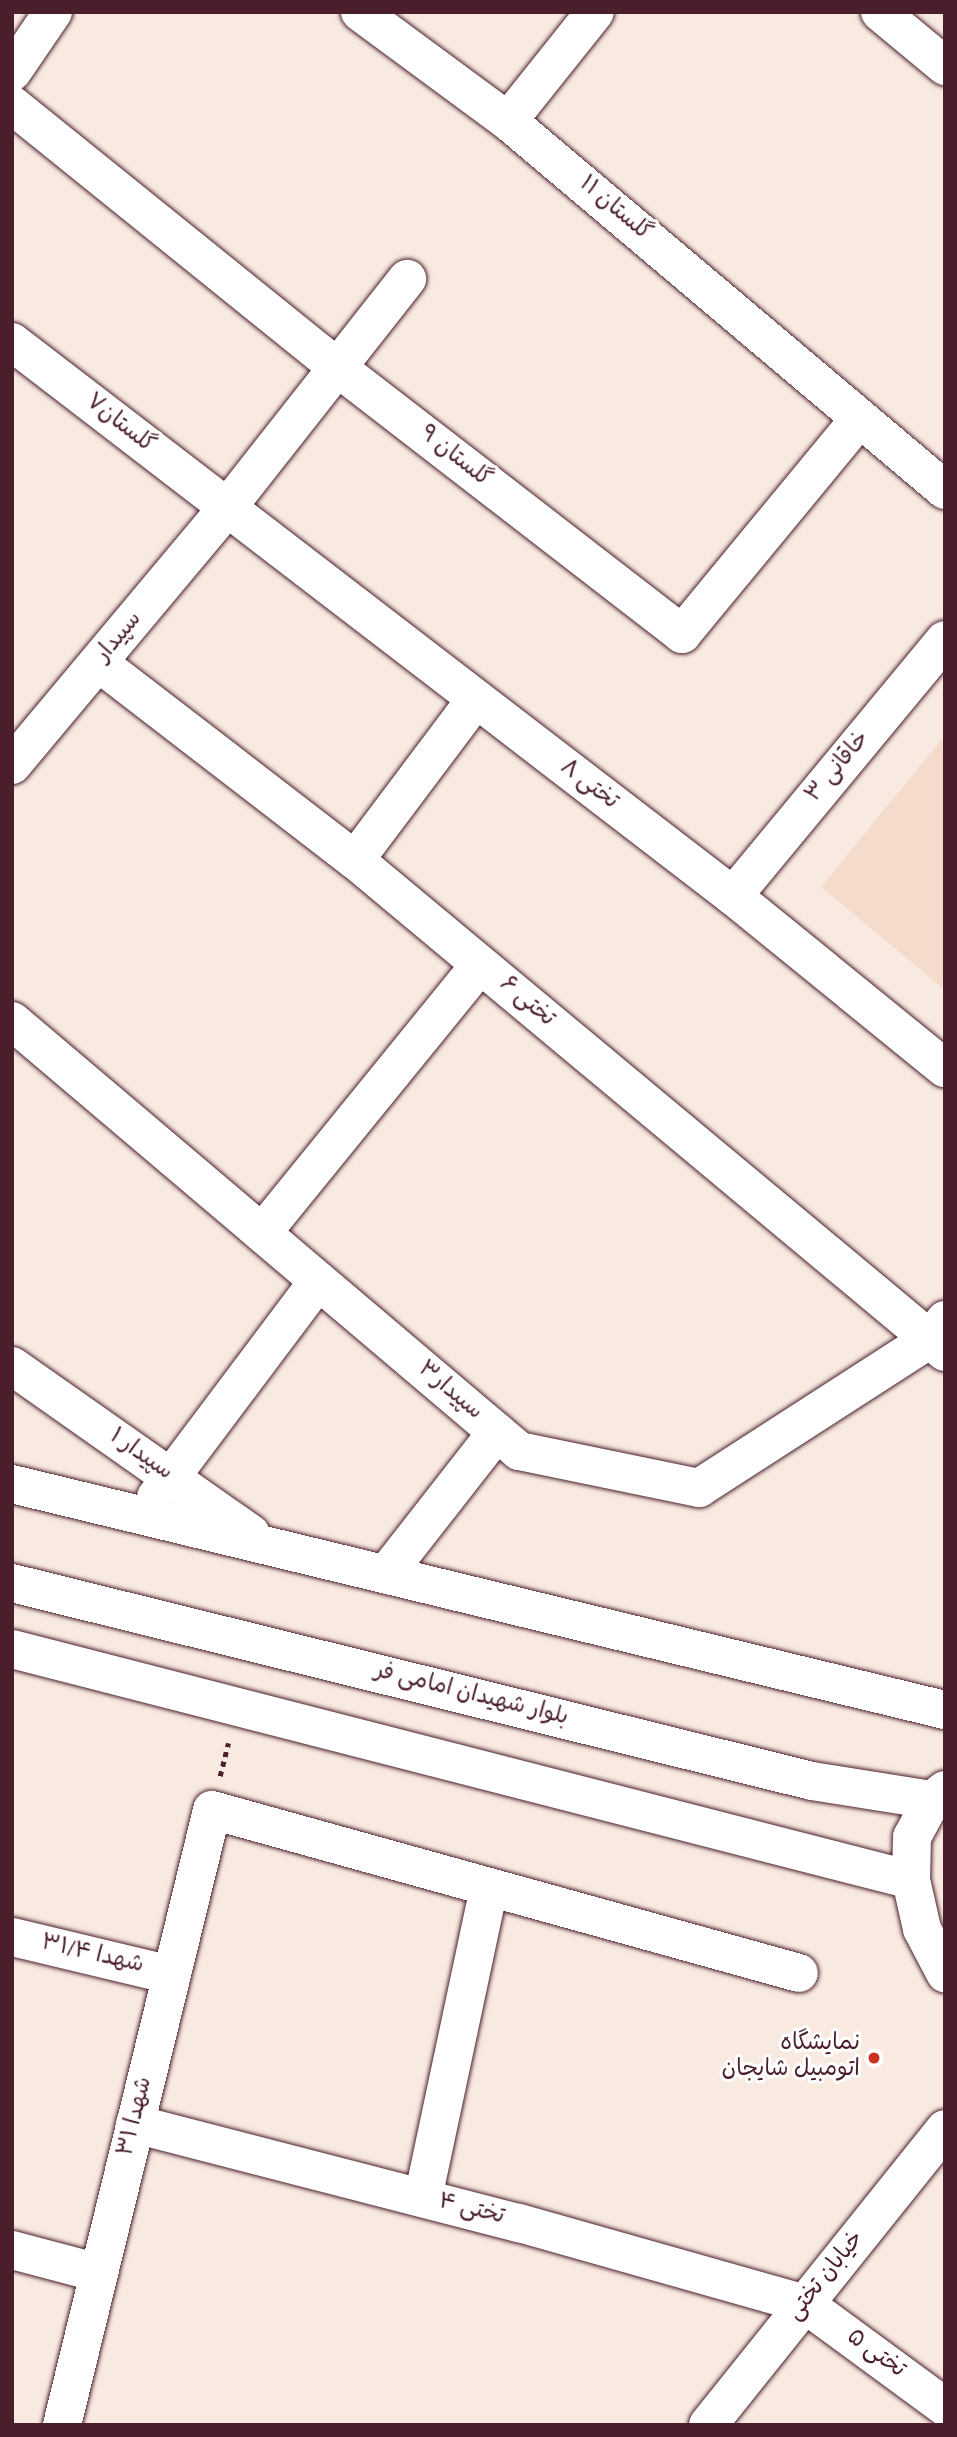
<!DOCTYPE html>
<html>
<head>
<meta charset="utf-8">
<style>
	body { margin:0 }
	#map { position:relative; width:957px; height:2437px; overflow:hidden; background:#f9eae1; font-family:Dekko,"Playpen Sans Arabic",sans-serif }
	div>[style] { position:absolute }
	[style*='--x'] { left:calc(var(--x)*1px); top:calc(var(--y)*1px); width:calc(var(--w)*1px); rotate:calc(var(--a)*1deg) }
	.built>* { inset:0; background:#f4dbcc }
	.path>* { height:4.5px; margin-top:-2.25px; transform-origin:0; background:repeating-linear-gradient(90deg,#4a1f2b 0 5px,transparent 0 10px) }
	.roads { filter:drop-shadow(0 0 2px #4a1f2b) drop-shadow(0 0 2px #4a1f2b) }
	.minor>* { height:38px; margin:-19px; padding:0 19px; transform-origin:19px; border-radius:19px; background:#fff }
	.dots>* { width:19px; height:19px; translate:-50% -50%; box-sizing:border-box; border:4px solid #fff; border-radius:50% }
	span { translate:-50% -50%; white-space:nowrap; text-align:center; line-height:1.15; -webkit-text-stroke:6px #fff; paint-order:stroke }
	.street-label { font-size:23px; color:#4a1f2b }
	.poi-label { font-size:23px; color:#4a1f2b }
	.right { translate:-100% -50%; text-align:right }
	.frame { position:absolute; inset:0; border:14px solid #4a1f2b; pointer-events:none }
</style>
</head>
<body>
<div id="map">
	<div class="built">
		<i style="clip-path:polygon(945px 735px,945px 990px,821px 887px)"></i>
	</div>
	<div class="path">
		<i style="--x:220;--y:1776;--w:34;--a:-76"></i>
	</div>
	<div class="roads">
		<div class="minor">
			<i style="--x:360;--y:12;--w:184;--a:36.4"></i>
			<i style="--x:508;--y:121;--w:572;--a:40.18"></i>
			<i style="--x:880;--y:12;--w:85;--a:39.7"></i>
			<i style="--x:12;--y:72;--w:73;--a:-55.7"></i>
			<i style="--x:12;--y:105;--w:419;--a:38.9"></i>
			<i style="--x:338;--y:368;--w:435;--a:37.7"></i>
			<i style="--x:682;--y:634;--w:278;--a:-50.5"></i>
			<i style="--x:508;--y:121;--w:139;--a:-51.4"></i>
			<i style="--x:12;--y:342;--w:909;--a:37.54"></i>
			<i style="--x:733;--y:896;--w:273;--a:39.1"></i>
			<i style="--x:99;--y:663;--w:323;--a:37.6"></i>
			<i style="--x:355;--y:860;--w:768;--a:39.82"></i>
			<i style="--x:12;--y:765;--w:334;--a:-50.1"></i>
			<i style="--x:226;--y:509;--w:293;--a:-51.8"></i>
			<i style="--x:355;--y:860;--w:200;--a:-53.1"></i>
			<i style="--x:733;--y:896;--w:332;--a:-50.4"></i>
			<i style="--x:12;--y:1021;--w:665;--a:40.3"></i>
			<i style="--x:519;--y:1451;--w:184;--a:11.6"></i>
			<i style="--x:699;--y:1488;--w:274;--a:-32.8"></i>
			<i style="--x:929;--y:1340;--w:26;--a:-51"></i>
			<i style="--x:262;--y:1233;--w:345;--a:-50.9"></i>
			<i style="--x:12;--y:1366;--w:292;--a:35.1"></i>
			<i style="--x:12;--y:1484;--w:960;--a:13.62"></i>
			<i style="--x:156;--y:1497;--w:270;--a:-53.1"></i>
			<i style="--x:386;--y:1574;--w:180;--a:-52"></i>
			<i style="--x:12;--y:1583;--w:824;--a:13.9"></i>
			<i style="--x:812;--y:1781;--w:121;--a:9"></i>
			<i style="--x:12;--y:1649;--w:928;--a:14.41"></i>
			<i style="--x:945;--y:1790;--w:16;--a:142"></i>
			<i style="--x:932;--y:1800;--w:42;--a:118.4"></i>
			<i style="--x:912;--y:1837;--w:43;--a:91.3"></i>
			<i style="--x:911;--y:1880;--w:50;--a:77.3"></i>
			<i style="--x:922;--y:1929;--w:50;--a:62.4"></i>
			<i style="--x:12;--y:1937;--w:164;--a:13.4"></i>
			<i style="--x:135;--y:2124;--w:397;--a:14.5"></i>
			<i style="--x:519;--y:2223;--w:297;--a:15.8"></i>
			<i style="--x:805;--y:2304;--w:174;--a:36.3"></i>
			<i style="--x:423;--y:2198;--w:317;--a:-78"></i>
			<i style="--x:12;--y:2250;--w:90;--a:14.8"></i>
			<i style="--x:62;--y:2425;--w:633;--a:-76.29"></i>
			<i style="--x:212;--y:1810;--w:609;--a:15.52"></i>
			<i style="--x:708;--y:2425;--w:379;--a:-51.3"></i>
		</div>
	</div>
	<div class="dots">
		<i style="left:874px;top:2058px;background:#c8321e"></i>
	</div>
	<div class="street-label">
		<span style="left:614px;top:210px;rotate:40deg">گلستان ۱۱</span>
		<span style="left:119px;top:425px;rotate:38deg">گلستان۷</span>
		<span style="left:454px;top:458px;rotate:38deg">گلستان ۹</span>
		<span style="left:120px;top:638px;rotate:-50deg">سپیدار</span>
		<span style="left:839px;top:768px;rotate:-50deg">خاقانی ۳</span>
		<span style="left:588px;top:786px;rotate:37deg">تختی ۸</span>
		<span style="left:526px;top:1003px;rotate:40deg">تختی ۶</span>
		<span style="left:449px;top:1392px;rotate:40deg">سپیدار۳</span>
		<span style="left:140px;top:1456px;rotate:35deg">سپیدار ۱</span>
		<span style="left:471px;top:1696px;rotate:14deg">بلوار شهیدان امامی فر</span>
		<span style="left:92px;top:1956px;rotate:13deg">شهدا ۳۱/۴</span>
		<span style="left:137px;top:2117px;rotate:-76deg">شهدا ۳۱</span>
		<span style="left:471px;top:2211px;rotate:14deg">تختی ۴</span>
		<span style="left:827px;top:2277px;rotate:-51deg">خیابان تختی</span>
		<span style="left:875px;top:2355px;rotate:36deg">تختی ۵</span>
	</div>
	<div class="poi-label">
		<span class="right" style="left:860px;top:2058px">نمایشگاه<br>اتومبیل شایجان</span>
	</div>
	<div class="frame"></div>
</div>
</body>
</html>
